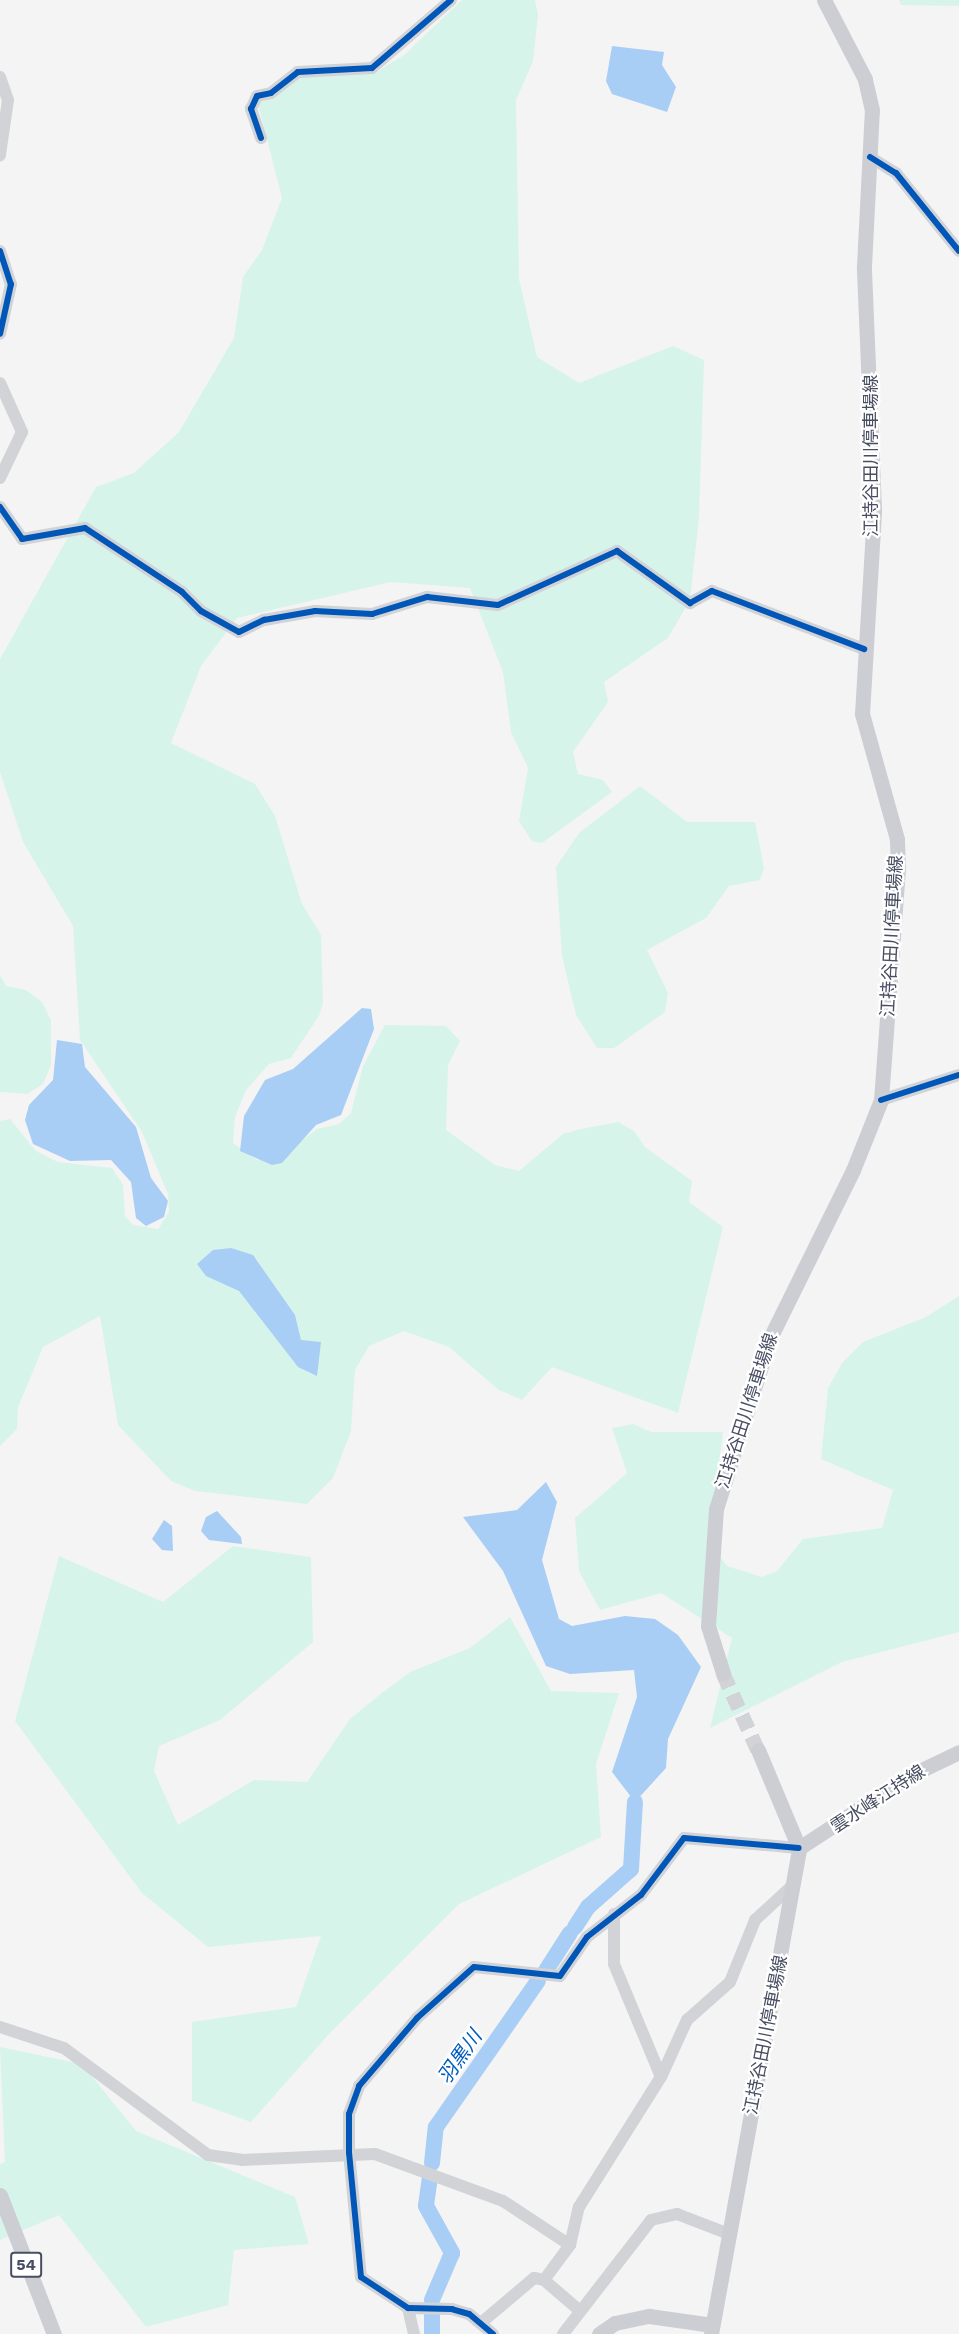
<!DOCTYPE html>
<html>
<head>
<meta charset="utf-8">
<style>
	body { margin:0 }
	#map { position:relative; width:959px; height:2334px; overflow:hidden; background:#f4f4f4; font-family:"Work Sans","Noto Sans JP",sans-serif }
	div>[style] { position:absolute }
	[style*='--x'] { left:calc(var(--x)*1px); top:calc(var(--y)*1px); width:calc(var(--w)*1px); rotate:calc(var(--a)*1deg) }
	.green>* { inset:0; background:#d7f4eb }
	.water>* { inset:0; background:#a9cef5 }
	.river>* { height:16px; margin:-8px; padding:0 8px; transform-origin:8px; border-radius:8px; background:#a9cef5 }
	.major-tunnel>* { height:15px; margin-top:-7.5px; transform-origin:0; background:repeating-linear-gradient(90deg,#d2d3d7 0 15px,transparent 0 23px) }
	.minor>* { height:12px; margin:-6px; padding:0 6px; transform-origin:6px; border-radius:6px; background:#d2d3d7 }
	.major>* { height:15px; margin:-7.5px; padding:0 7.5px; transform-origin:7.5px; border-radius:7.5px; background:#ccced4 }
	.cycleway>* { height:6px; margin:-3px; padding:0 3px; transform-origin:3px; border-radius:3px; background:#0057b8 }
	span { translate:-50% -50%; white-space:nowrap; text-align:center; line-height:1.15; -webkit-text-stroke:4.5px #fff; paint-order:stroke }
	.shield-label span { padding:2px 4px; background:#fff; border:2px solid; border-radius:4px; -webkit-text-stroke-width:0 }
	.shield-label { font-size:16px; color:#484e62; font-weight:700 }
	.street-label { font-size:18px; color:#484e62 }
	.water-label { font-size:20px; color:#005dbe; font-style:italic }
</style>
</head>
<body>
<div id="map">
	<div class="green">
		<i style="clip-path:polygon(462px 0,535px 0,538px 15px,533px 61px,516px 100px,519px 279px,537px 357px,579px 383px,673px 346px,704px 360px,699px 517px,690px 600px,668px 638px,604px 682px,608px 702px,573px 752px,578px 774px,603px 780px,612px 792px,542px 843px,532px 841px,519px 821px,528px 768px,511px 732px,503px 672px,470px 588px,391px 582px,237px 618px,201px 666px,171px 743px,255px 784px,275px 816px,302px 904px,321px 935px,323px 1003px,319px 1016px,291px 1058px,269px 1064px,246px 1090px,235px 1117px,233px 1143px,257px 1160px,277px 1159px,317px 1129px,339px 1124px,351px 1113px,363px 1066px,385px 1025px,446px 1026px,460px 1041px,448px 1065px,446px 1130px,495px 1165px,519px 1171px,563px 1134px,581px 1129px,618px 1122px,634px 1131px,645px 1147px,692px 1181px,689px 1202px,723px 1227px,678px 1413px,552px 1367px,522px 1400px,499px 1390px,449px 1347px,404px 1331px,369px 1346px,355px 1370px,351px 1431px,333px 1478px,307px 1504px,195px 1491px,171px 1481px,118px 1425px,100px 1316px,43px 1347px,18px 1407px,17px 1429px,0 1446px,0 1121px,10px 1119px,36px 1151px,58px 1162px,112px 1168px,123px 1185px,125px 1216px,133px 1225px,158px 1229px,169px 1212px,168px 1194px,142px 1132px,80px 1040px,73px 926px,23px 842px,0 772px,0 659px,96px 487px,134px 473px,179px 432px,234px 338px,243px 277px,262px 250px,282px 198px,258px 104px,299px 75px,373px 74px,404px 55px)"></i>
		<i style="clip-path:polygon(899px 0,959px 0,959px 6px,901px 5px)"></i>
		<i style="clip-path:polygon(640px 786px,687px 822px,755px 822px,764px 868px,760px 880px,729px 886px,706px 918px,647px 950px,668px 993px,665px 1012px,614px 1048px,597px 1048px,576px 1015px,562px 956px,556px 867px,579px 833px)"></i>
		<i style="clip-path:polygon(0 975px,6px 986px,26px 990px,42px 1002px,51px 1020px,51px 1065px,43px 1084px,27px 1094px,0 1092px)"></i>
		<i style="clip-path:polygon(959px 1296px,959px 1632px,842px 1662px,710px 1728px,732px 1638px,661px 1593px,600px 1610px,579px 1571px,575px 1518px,627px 1473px,612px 1428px,633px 1424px,651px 1432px,723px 1432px,709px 1543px,727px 1566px,762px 1577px,777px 1571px,803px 1539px,882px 1528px,893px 1490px,821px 1459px,828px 1388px,842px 1363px,863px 1342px,926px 1317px)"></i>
		<i style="clip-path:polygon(233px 1546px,311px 1557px,313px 1642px,220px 1720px,159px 1746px,154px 1771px,178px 1825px,254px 1780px,307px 1782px,350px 1719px,378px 1696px,410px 1672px,470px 1648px,510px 1617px,551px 1691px,619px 1693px,596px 1764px,601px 1837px,459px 1904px,329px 2034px,251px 2122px,192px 2101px,192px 2022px,296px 2007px,321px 1936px,208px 1947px,142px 1893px,15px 1721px,59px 1556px,163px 1602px)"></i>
		<i style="clip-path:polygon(0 2047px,82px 2064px,136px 2131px,295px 2197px,309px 2244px,234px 2250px,228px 2305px,146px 2327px,59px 2215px,0 2240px,0 2164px,5px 2162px)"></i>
	</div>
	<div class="water">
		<i style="clip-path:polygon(612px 46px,664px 52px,662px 65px,676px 87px,667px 112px,612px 94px,606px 81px)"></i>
		<i style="clip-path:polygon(362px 1008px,371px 1009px,374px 1029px,341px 1115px,316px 1125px,282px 1163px,272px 1165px,240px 1151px,244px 1116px,265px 1080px,293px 1069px)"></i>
		<i style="clip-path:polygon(57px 1040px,82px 1044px,85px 1067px,136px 1127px,151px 1178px,168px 1201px,164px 1217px,146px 1226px,136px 1218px,131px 1182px,111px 1160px,70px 1161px,33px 1144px,25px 1120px,29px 1105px,53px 1080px)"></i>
		<i style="clip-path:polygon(231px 1248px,253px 1255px,295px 1315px,301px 1340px,321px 1342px,317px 1376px,298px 1367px,239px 1291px,206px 1276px,197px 1264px,213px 1250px)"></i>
		<i style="clip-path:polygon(546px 1482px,557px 1502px,542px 1560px,559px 1619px,572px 1626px,625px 1616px,655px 1619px,678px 1635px,701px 1667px,668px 1739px,666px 1768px,635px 1802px,612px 1772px,637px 1697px,634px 1670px,570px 1674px,546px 1666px,503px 1571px,463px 1517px,517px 1510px)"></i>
		<i style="clip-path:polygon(217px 1511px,241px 1537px,242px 1544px,209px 1540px,201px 1531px,206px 1517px)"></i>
		<i style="clip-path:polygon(164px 1520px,172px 1526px,173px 1551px,162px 1550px,152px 1539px)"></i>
	</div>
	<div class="river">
		<i style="--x:575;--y:1927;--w:24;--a:-57"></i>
		<i style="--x:588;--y:1907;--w:57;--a:-41.5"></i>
		<i style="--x:631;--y:1869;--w:67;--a:-86.6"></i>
		<i style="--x:545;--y:1972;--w:46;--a:-57.3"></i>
		<i style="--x:432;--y:2163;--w:36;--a:-84"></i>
		<i style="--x:436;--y:2127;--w:178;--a:-55.1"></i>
		<i style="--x:430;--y:2177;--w:29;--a:98"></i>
		<i style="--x:426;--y:2206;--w:54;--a:61"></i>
		<i style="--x:452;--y:2253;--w:51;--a:113.1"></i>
		<i style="--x:432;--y:2334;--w:19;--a:-90"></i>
	</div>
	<div class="major-tunnel">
		<i style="--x:723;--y:1673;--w:85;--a:65.6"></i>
	</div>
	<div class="minor">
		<i style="--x:0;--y:77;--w:24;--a:71"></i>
		<i style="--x:8;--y:100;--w:56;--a:98.3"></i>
		<i style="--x:261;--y:138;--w:31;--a:-109"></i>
		<i style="--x:251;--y:109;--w:14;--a:-65"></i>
		<i style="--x:257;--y:96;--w:14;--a:-12"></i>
		<i style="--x:271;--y:93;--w:34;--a:-38"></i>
		<i style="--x:298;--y:72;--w:74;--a:-3.1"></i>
		<i style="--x:372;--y:68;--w:104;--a:-40.7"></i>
		<i style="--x:870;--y:157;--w:31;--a:32"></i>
		<i style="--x:896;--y:173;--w:100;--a:51.1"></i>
		<i style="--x:0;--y:251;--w:35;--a:72"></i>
		<i style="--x:11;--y:284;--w:51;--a:102.4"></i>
		<i style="--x:0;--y:383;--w:54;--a:65.8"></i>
		<i style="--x:22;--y:432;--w:51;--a:115.6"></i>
		<i style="--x:0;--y:507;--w:39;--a:55"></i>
		<i style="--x:22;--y:539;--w:64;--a:-9.9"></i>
		<i style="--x:85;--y:528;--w:116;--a:33.4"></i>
		<i style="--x:182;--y:592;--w:27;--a:45"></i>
		<i style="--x:201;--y:611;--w:43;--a:28.9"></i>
		<i style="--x:239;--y:632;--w:28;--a:-26"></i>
		<i style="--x:264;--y:620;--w:52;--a:-10"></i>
		<i style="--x:315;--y:611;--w:57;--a:3"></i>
		<i style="--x:372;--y:614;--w:58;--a:-17.2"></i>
		<i style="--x:427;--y:597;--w:71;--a:6.4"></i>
		<i style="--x:498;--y:605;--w:131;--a:-24.4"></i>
		<i style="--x:617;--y:551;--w:90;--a:35.5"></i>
		<i style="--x:690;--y:603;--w:25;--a:-29"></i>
		<i style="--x:712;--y:591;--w:163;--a:20.9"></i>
		<i style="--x:881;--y:1100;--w:82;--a:-17.8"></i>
		<i style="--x:614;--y:1914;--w:50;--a:90"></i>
		<i style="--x:614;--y:1964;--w:122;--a:67.4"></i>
		<i style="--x:0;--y:2027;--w:67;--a:18.2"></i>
		<i style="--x:64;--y:2048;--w:179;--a:36.6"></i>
		<i style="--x:208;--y:2155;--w:34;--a:8"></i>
		<i style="--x:242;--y:2160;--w:133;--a:-2.6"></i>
		<i style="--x:375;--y:2154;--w:136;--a:20.2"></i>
		<i style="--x:503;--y:2201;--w:80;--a:33.3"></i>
		<i style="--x:544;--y:2280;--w:46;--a:40.6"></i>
		<i style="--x:408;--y:2308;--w:27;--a:77"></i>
		<i style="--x:482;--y:2322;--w:68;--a:-40.2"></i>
		<i style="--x:534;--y:2278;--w:10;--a:11"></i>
		<i style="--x:544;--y:2280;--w:44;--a:-53.4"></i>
		<i style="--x:570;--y:2245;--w:39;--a:-77"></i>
		<i style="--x:579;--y:2207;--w:154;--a:-57.8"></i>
		<i style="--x:661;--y:2077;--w:63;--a:-65.5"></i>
		<i style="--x:687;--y:2020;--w:57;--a:-41.5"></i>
		<i style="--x:730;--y:1982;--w:67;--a:-68"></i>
		<i style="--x:755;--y:1920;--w:53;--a:-42.7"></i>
		<i style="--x:493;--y:2334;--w:31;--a:-140"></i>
		<i style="--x:469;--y:2314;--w:18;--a:-164"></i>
		<i style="--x:452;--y:2309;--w:44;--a:-178.7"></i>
		<i style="--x:408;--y:2308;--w:56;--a:-146.6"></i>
		<i style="--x:361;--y:2277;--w:125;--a:-95.5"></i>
		<i style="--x:349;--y:2153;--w:39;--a:-90"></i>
		<i style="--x:349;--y:2114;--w:30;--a:-70"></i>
		<i style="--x:359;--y:2086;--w:89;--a:-49.5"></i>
		<i style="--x:417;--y:2018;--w:76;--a:-41.8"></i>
		<i style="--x:474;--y:1967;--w:86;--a:6"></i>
		<i style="--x:560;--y:1976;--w:47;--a:-55.3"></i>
		<i style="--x:587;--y:1937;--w:68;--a:-37.9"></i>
		<i style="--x:641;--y:1895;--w:71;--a:-53"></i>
		<i style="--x:684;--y:1838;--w:115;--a:5"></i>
		<i style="--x:563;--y:2334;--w:144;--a:-52.3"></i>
		<i style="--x:651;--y:2220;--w:27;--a:-13"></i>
		<i style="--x:677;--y:2214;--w:56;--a:21"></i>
	</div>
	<div class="major">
		<i style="--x:723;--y:1673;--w:49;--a:-107.7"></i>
		<i style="--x:708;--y:1626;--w:117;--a:-86.1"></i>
		<i style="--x:716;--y:1509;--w:179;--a:-72.5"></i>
		<i style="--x:770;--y:1338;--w:187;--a:-63.7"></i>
		<i style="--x:853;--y:1170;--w:75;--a:-68.2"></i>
		<i style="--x:881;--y:1100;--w:231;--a:-85.8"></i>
		<i style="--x:898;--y:870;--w:31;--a:-92"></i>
		<i style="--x:897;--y:839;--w:130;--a:-105.6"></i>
		<i style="--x:862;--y:714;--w:205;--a:-86.6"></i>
		<i style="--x:874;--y:509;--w:243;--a:-92.4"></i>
		<i style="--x:864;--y:266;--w:156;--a:-87.1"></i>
		<i style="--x:872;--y:110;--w:32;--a:-103"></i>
		<i style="--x:865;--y:79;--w:89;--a:-117.4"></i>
		<i style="--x:799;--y:1848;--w:131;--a:-33.2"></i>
		<i style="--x:909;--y:1776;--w:55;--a:-25.6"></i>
		<i style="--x:0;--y:2195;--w:149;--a:68.8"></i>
		<i style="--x:599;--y:2334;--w:19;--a:-35"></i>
		<i style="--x:615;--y:2323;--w:35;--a:-12"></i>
		<i style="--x:649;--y:2316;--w:64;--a:8.1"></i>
		<i style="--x:711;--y:2334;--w:494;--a:-79.7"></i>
		<i style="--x:799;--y:1848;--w:106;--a:-112.7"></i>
	</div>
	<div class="cycleway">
		<i style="--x:261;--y:138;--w:31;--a:-109"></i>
		<i style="--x:251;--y:109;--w:14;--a:-65"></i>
		<i style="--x:257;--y:96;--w:14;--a:-12"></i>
		<i style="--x:271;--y:93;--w:34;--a:-38"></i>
		<i style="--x:298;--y:72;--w:74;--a:-3.1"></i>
		<i style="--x:372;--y:68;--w:104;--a:-40.7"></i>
		<i style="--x:870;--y:157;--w:31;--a:32"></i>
		<i style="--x:896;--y:173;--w:100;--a:51.1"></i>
		<i style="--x:0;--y:251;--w:35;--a:72"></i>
		<i style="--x:11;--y:284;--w:51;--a:102.4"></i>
		<i style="--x:0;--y:507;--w:39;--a:55"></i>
		<i style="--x:22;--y:539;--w:64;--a:-9.9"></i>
		<i style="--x:85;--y:528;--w:116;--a:33.4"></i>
		<i style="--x:182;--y:592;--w:27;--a:45"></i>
		<i style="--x:201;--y:611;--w:43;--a:28.9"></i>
		<i style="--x:239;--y:632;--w:28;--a:-26"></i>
		<i style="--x:264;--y:620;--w:52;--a:-10"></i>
		<i style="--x:315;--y:611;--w:57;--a:3"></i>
		<i style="--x:372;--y:614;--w:58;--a:-17.2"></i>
		<i style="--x:427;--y:597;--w:71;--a:6.4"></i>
		<i style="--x:498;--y:605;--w:131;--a:-24.4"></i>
		<i style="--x:617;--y:551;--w:90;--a:35.5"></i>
		<i style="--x:690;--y:603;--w:25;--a:-29"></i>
		<i style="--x:712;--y:591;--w:163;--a:20.9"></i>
		<i style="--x:881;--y:1100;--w:82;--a:-17.8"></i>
		<i style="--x:493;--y:2334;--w:31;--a:-140"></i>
		<i style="--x:469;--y:2314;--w:18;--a:-164"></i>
		<i style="--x:452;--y:2309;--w:44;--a:-178.7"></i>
		<i style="--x:408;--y:2308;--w:56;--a:-146.6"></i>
		<i style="--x:361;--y:2277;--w:125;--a:-95.5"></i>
		<i style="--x:349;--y:2153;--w:39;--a:-90"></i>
		<i style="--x:349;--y:2114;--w:30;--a:-70"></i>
		<i style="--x:359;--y:2086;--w:89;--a:-49.5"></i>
		<i style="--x:417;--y:2018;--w:76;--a:-41.8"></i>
		<i style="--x:474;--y:1967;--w:86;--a:6"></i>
		<i style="--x:560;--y:1976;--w:47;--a:-55.3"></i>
		<i style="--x:587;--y:1937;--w:68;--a:-37.9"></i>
		<i style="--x:641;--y:1895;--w:71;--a:-53"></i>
		<i style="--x:684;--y:1838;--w:115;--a:5"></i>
	</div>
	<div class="shield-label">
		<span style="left:26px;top:2265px">54</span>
	</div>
	<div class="street-label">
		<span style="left:871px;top:456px;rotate:-90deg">江持谷田川停車場線</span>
		<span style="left:892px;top:936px;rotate:-87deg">江持谷田川停車場線</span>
		<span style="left:747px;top:1411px;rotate:-72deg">江持谷田川停車場線</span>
		<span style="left:878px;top:1799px;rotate:-33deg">雲水峰江持線</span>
		<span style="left:766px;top:2035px;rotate:-79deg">江持谷田川停車場線</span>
	</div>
	<div class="water-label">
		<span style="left:460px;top:2057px;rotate:-55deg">羽黒川</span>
	</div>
</div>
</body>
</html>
